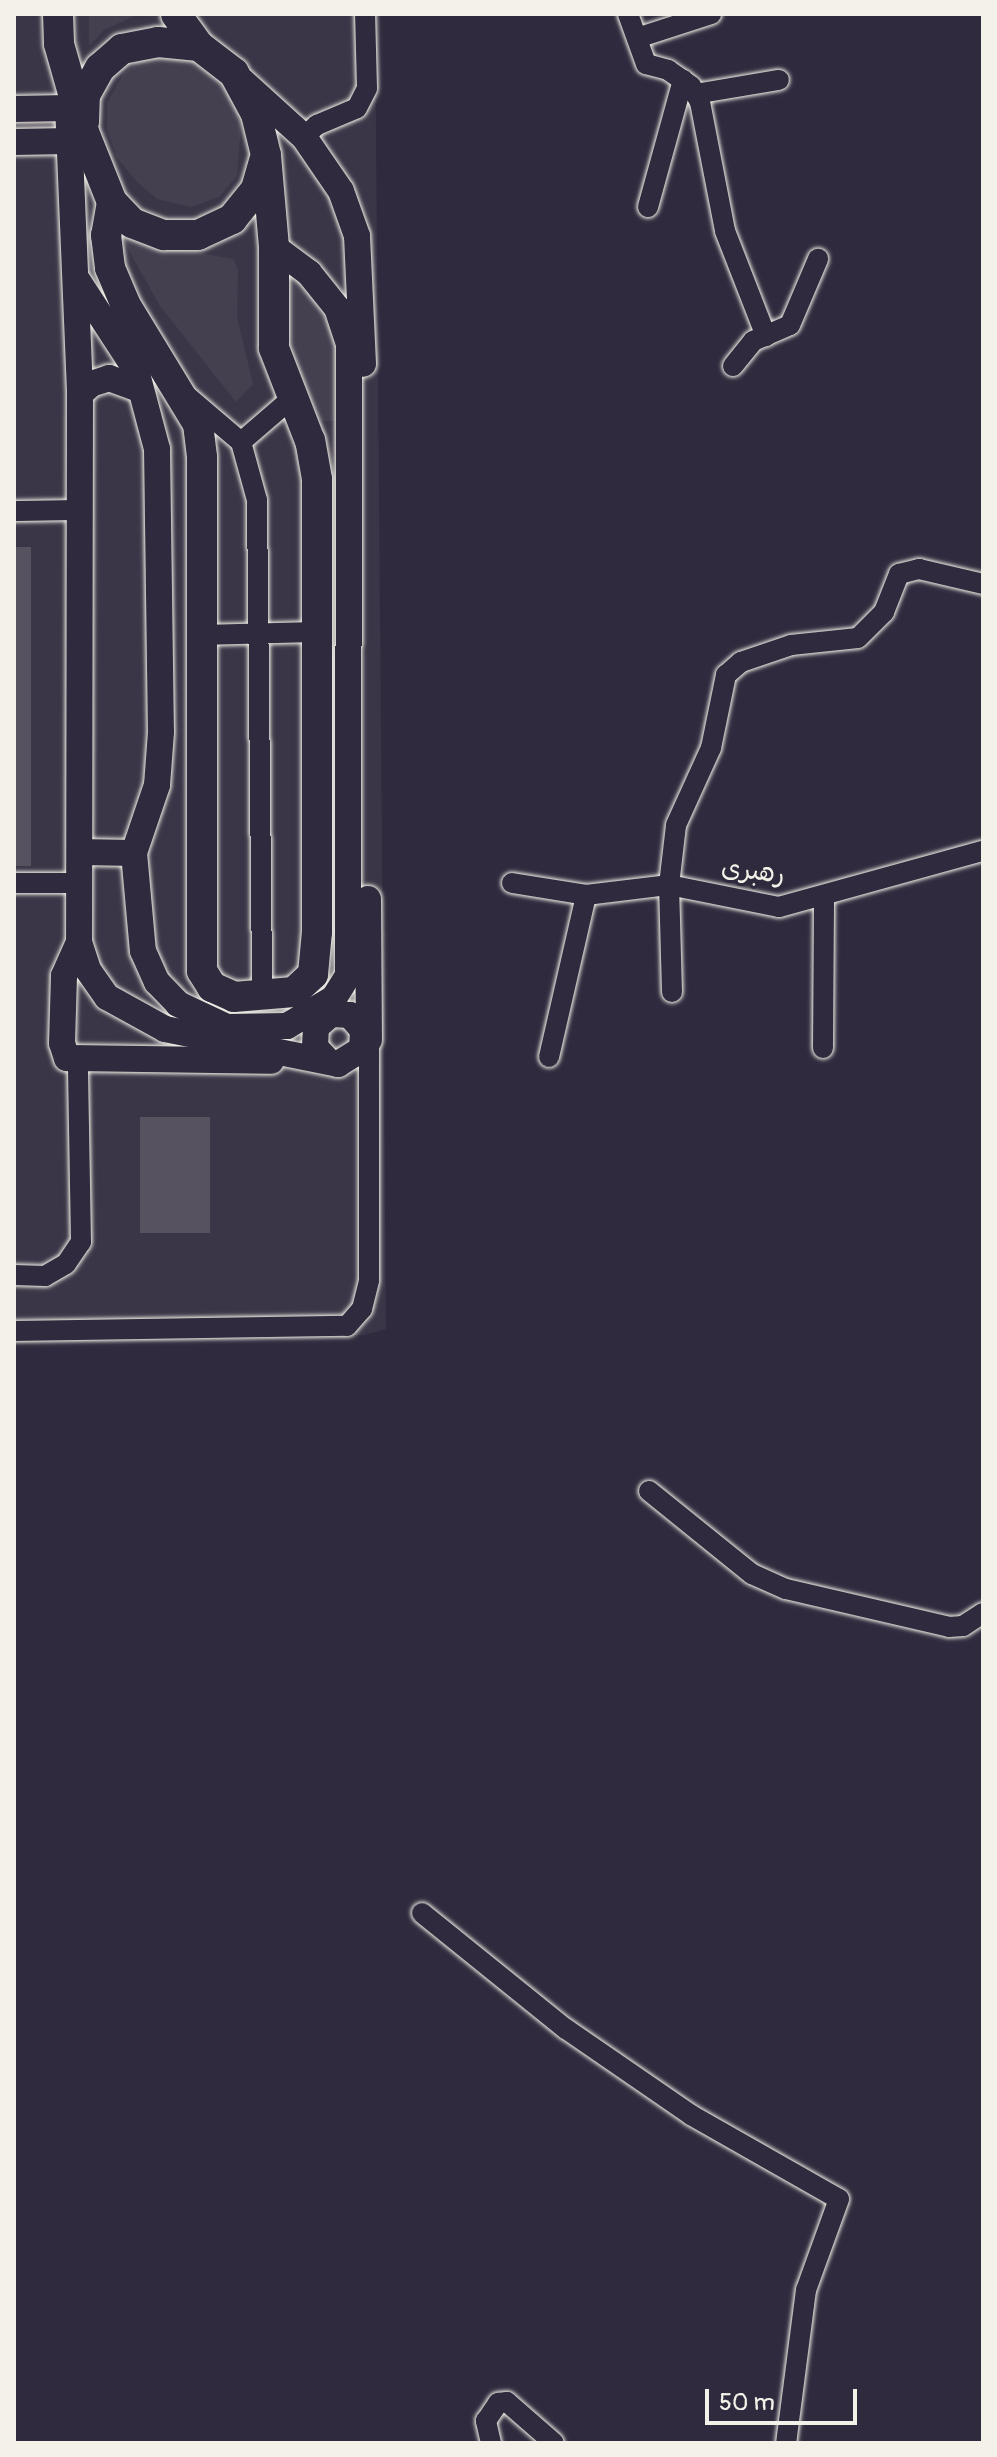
<!DOCTYPE html>
<html>
<head>
<meta charset="utf-8">
<style>
	body { margin:0 }
	#map { position:relative; width:997px; height:2457px; overflow:hidden; background:#2f2a3d; font-family:Pangolin,"Playpen Sans Arabic",sans-serif }
	div>[style] { position:absolute }
	[style*='--x'] { left:calc(var(--x)*1px); top:calc(var(--y)*1px); width:calc(var(--w)*1px); rotate:calc(var(--a)*1deg) }
	.built>* { inset:0; background:#3b3647 }
	.green>* { inset:0; background:#454050 }
	.building>* { inset:0; background:#56525f; transform-origin:0 0 }
	.roads { filter:drop-shadow(0 0 2px #f4f1e8) drop-shadow(0 0 2px #f4f1e8) }
	.minor>* { height:20px; margin:-10px; padding:0 10px; transform-origin:10px; border-radius:10px; background:#2f2a3d }
	.major>* { height:26px; margin:-13px; padding:0 13px; transform-origin:13px; border-radius:13px; background:#2f2a3d }
	.highway>* { height:30px; margin:-15px; padding:0 15px; transform-origin:15px; border-radius:15px; background:#2f2a3d }
	span { translate:-50% -50%; white-space:nowrap; text-align:center; line-height:1.15; -webkit-text-stroke:6px #2f2a3d; paint-order:stroke }
	.street-label { font-size:26px; color:#f4f1e8 }
	.frame { position:absolute; inset:0; border:16px solid #f4f1e8; pointer-events:none }
	.scale { position:absolute; left:705px; top:2389px; width:152px; height:36px; box-sizing:border-box; border:4px solid #f4f1e8; border-top:0; padding-left:10px; font-size:24px; line-height:28px; white-space:nowrap; color:#f4f1e8; -webkit-text-stroke:6px #2f2a3d; paint-order:stroke }
</style>
</head>
<body>
<div id="map">
	<div class="built">
		<i style="clip-path:polygon(14px 14px,375px 14px,386px 1329px,364px 1335px,14px 1335px)"></i>
	</div>
	<div class="green">
		<i style="clip-path:polygon(89px 14px,138px 14px,104px 30px,89px 46px)"></i>
		<i style="clip-path:polygon(167px 52px,190px 60px,219px 80px,233px 98px,241px 126px,237px 176px,219px 197px,191px 207px,157px 199px,137px 182px,117px 158px,107px 129px,107px 103px,124px 73px,141px 59px)"></i>
		<i style="clip-path:polygon(130px 231px,151px 244px,233px 259px,238px 270px,237px 317px,253px 384px,236px 402px,160px 306px,119px 233px)"></i>
		<i style="clip-path:polygon(290px 273px,303px 283px,337px 339px,342px 421px,321px 421px,295px 360px,289px 329px)"></i>
	</div>
	<div class="building">
		<i style="left:14px;top:547px;width:17px;height:319px"></i>
		<i style="left:140px;top:1117px;width:70px;height:116px"></i>
	</div>
	<div class="roads">
		<div class="minor">
			<i style="--x:628;--y:14;--w:53;--a:70.2"></i>
			<i style="--x:646;--y:64;--w:23;--a:15"></i>
			<i style="--x:668;--y:70;--w:28;--a:35"></i>
			<i style="--x:691;--y:86;--w:18;--a:61"></i>
			<i style="--x:700;--y:102;--w:131;--a:79"></i>
			<i style="--x:725;--y:231;--w:113;--a:68.7"></i>
			<i style="--x:637;--y:38;--w:78;--a:-18"></i>
			<i style="--x:695;--y:94;--w:85;--a:-9.5"></i>
			<i style="--x:304;--y:137;--w:18;--a:-43"></i>
			<i style="--x:317;--y:125;--w:43;--a:-23"></i>
			<i style="--x:357;--y:108;--w:22;--a:-63"></i>
			<i style="--x:367;--y:88;--w:74;--a:-91.5"></i>
			<i style="--x:648;--y:207;--w:132;--a:-74.6"></i>
			<i style="--x:733;--y:366;--w:32;--a:-51"></i>
			<i style="--x:753;--y:341;--w:40;--a:-23.4"></i>
			<i style="--x:790;--y:325;--w:72;--a:-67"></i>
			<i style="--x:188;--y:397;--w:70;--a:40.3"></i>
			<i style="--x:241;--y:442;--w:60;--a:74.6"></i>
			<i style="--x:257;--y:500;--w:497;--a:89.4"></i>
			<i style="--x:241;--y:442;--w:67;--a:-40.8"></i>
			<i style="--x:14;--y:511;--w:66;--a:-0.9"></i>
			<i style="--x:202;--y:635;--w:112;--a:-1.5"></i>
			<i style="--x:14;--y:883;--w:65;--a:0"></i>
			<i style="--x:512;--y:883;--w:75;--a:9.2"></i>
			<i style="--x:586;--y:895;--w:84;--a:-6.9"></i>
			<i style="--x:669;--y:885;--w:112;--a:11.3"></i>
			<i style="--x:779;--y:907;--w:212;--a:-15.4"></i>
			<i style="--x:672;--y:992;--w:107;--a:-91.6"></i>
			<i style="--x:669;--y:885;--w:60;--a:-83.3"></i>
			<i style="--x:676;--y:825;--w:85;--a:-65.6"></i>
			<i style="--x:711;--y:748;--w:75;--a:-78.4"></i>
			<i style="--x:726;--y:675;--w:20;--a:-41"></i>
			<i style="--x:741;--y:662;--w:53;--a:-18.8"></i>
			<i style="--x:791;--y:645;--w:67;--a:-6"></i>
			<i style="--x:858;--y:638;--w:37;--a:-45"></i>
			<i style="--x:884;--y:612;--w:41;--a:-68.5"></i>
			<i style="--x:899;--y:574;--w:21;--a:-14"></i>
			<i style="--x:919;--y:569;--w:66;--a:13.2"></i>
			<i style="--x:823;--y:1048;--w:153;--a:-89.6"></i>
			<i style="--x:549;--y:1057;--w:166;--a:-77.1"></i>
			<i style="--x:14;--y:1275;--w:31;--a:2"></i>
			<i style="--x:45;--y:1276;--w:24;--a:-30"></i>
			<i style="--x:66;--y:1264;--w:27;--a:-56"></i>
			<i style="--x:81;--y:1242;--w:180;--a:-91"></i>
			<i style="--x:14;--y:1331;--w:333;--a:-0.9"></i>
			<i style="--x:347;--y:1326;--w:23;--a:-49"></i>
			<i style="--x:362;--y:1309;--w:30;--a:-76"></i>
			<i style="--x:369;--y:1280;--w:240;--a:-90"></i>
			<i style="--x:649;--y:1491;--w:132;--a:38.9"></i>
			<i style="--x:752;--y:1574;--w:37;--a:24"></i>
			<i style="--x:786;--y:1589;--w:167;--a:13.1"></i>
			<i style="--x:949;--y:1627;--w:14;--a:-4"></i>
			<i style="--x:963;--y:1626;--w:24;--a:-33"></i>
			<i style="--x:422;--y:1913;--w:185;--a:38.9"></i>
			<i style="--x:566;--y:2029;--w:152;--a:34.5"></i>
			<i style="--x:691;--y:2115;--w:170;--a:29.6"></i>
			<i style="--x:839;--y:2199;--w:97;--a:109.9"></i>
			<i style="--x:806;--y:2290;--w:154;--a:97.4"></i>
			<i style="--x:491;--y:2443;--w:23;--a:-103"></i>
			<i style="--x:486;--y:2421;--w:22;--a:-56"></i>
			<i style="--x:498;--y:2403;--w:9;--a:-6"></i>
			<i style="--x:507;--y:2402;--w:62;--a:41.1"></i>
		</div>
		<div class="major">
			<i style="--x:242;--y:81;--w:84;--a:42.1"></i>
			<i style="--x:304;--y:137;--w:65;--a:55.6"></i>
			<i style="--x:341;--y:191;--w:48;--a:70.4"></i>
			<i style="--x:357;--y:236;--w:128;--a:87.3"></i>
			<i style="--x:68;--y:105;--w:289;--a:87.6"></i>
			<i style="--x:80;--y:394;--w:548;--a:90.1"></i>
			<i style="--x:79;--y:942;--w:29;--a:72"></i>
			<i style="--x:88;--y:970;--w:33;--a:55"></i>
			<i style="--x:107;--y:997;--w:66;--a:28.9"></i>
			<i style="--x:165;--y:1029;--w:177;--a:11.4"></i>
			<i style="--x:338;--y:1064;--w:28;--a:-32"></i>
			<i style="--x:362;--y:1049;--w:19;--a:-87"></i>
			<i style="--x:363;--y:1030;--w:20;--a:-131"></i>
			<i style="--x:350;--y:1015;--w:19;--a:-177"></i>
			<i style="--x:331;--y:1014;--w:20;--a:139"></i>
			<i style="--x:316;--y:1027;--w:20;--a:93"></i>
			<i style="--x:315;--y:1047;--w:19;--a:47"></i>
			<i style="--x:14;--y:109;--w:54;--a:-1.1"></i>
			<i style="--x:14;--y:142;--w:56;--a:-1"></i>
			<i style="--x:274;--y:247;--w:44;--a:36.6"></i>
			<i style="--x:309;--y:273;--w:45;--a:51.3"></i>
			<i style="--x:337;--y:308;--w:51;--a:71.6"></i>
			<i style="--x:78;--y:281;--w:106;--a:56.9"></i>
			<i style="--x:136;--y:370;--w:82;--a:75.1"></i>
			<i style="--x:157;--y:449;--w:283;--a:89.2"></i>
			<i style="--x:161;--y:732;--w:53;--a:94.3"></i>
			<i style="--x:157;--y:785;--w:72;--a:108.7"></i>
			<i style="--x:134;--y:853;--w:98;--a:84.8"></i>
			<i style="--x:143;--y:951;--w:34;--a:66"></i>
			<i style="--x:157;--y:982;--w:30;--a:46"></i>
			<i style="--x:178;--y:1004;--w:54;--a:25.1"></i>
			<i style="--x:227;--y:1027;--w:60;--a:-1"></i>
			<i style="--x:287;--y:1026;--w:55;--a:-30.8"></i>
			<i style="--x:334;--y:998;--w:26;--a:-58"></i>
			<i style="--x:348;--y:976;--w:636;--a:-89.91"></i>
			<i style="--x:80;--y:394;--w:15;--a:-42"></i>
			<i style="--x:91;--y:384;--w:19;--a:-18"></i>
			<i style="--x:109;--y:378;--w:32;--a:20"></i>
			<i style="--x:80;--y:852;--w:54;--a:1.1"></i>
			<i style="--x:368;--y:899;--w:141;--a:89.6"></i>
			<i style="--x:79;--y:942;--w:37;--a:114"></i>
			<i style="--x:64;--y:976;--w:67;--a:91.7"></i>
			<i style="--x:62;--y:1043;--w:16;--a:72"></i>
			<i style="--x:67;--y:1058;--w:204;--a:0.8"></i>
		</div>
		<div class="highway">
			<i style="--x:58;--y:14;--w:30;--a:88"></i>
			<i style="--x:59;--y:44;--w:91;--a:74.1"></i>
			<i style="--x:84;--y:132;--w:75;--a:68.2"></i>
			<i style="--x:112;--y:202;--w:29;--a:46"></i>
			<i style="--x:132;--y:223;--w:34;--a:21"></i>
			<i style="--x:164;--y:235;--w:34;--a:0"></i>
			<i style="--x:198;--y:235;--w:38;--a:-25"></i>
			<i style="--x:232;--y:219;--w:38;--a:-51"></i>
			<i style="--x:256;--y:189;--w:29;--a:-74"></i>
			<i style="--x:84;--y:122;--w:27;--a:-88"></i>
			<i style="--x:85;--y:95;--w:31;--a:-61"></i>
			<i style="--x:100;--y:68;--w:29;--a:-41"></i>
			<i style="--x:122;--y:49;--w:37;--a:-11"></i>
			<i style="--x:158;--y:42;--w:41;--a:5.6"></i>
			<i style="--x:112;--y:202;--w:34;--a:100"></i>
			<i style="--x:106;--y:235;--w:33;--a:83"></i>
			<i style="--x:110;--y:268;--w:39;--a:67"></i>
			<i style="--x:125;--y:304;--w:140;--a:58.7"></i>
			<i style="--x:198;--y:424;--w:33;--a:83"></i>
			<i style="--x:202;--y:457;--w:514;--a:90"></i>
			<i style="--x:202;--y:971;--w:19;--a:58"></i>
			<i style="--x:212;--y:987;--w:24;--a:24"></i>
			<i style="--x:234;--y:997;--w:60;--a:-4.8"></i>
			<i style="--x:294;--y:992;--w:26;--a:-43"></i>
			<i style="--x:313;--y:974;--w:42;--a:-84.6"></i>
			<i style="--x:317;--y:932;--w:453;--a:-90"></i>
			<i style="--x:317;--y:479;--w:39;--a:-100"></i>
			<i style="--x:310;--y:441;--w:100;--a:-111.2"></i>
			<i style="--x:274;--y:348;--w:101;--a:-90"></i>
			<i style="--x:274;--y:247;--w:92;--a:-95"></i>
			<i style="--x:266;--y:155;--w:42;--a:-103.7"></i>
			<i style="--x:256;--y:114;--w:47;--a:-118.2"></i>
			<i style="--x:234;--y:73;--w:44;--a:-142.4"></i>
			<i style="--x:199;--y:46;--w:39;--a:-126"></i>
		</div>
	</div>
	<div class="street-label">
		<span style="left:753px;top:872px;rotate:7deg">رهبری</span>
	</div>
	<div class="frame"></div>
	<div class="scale">50 m</div>
</div>
</body>
</html>
